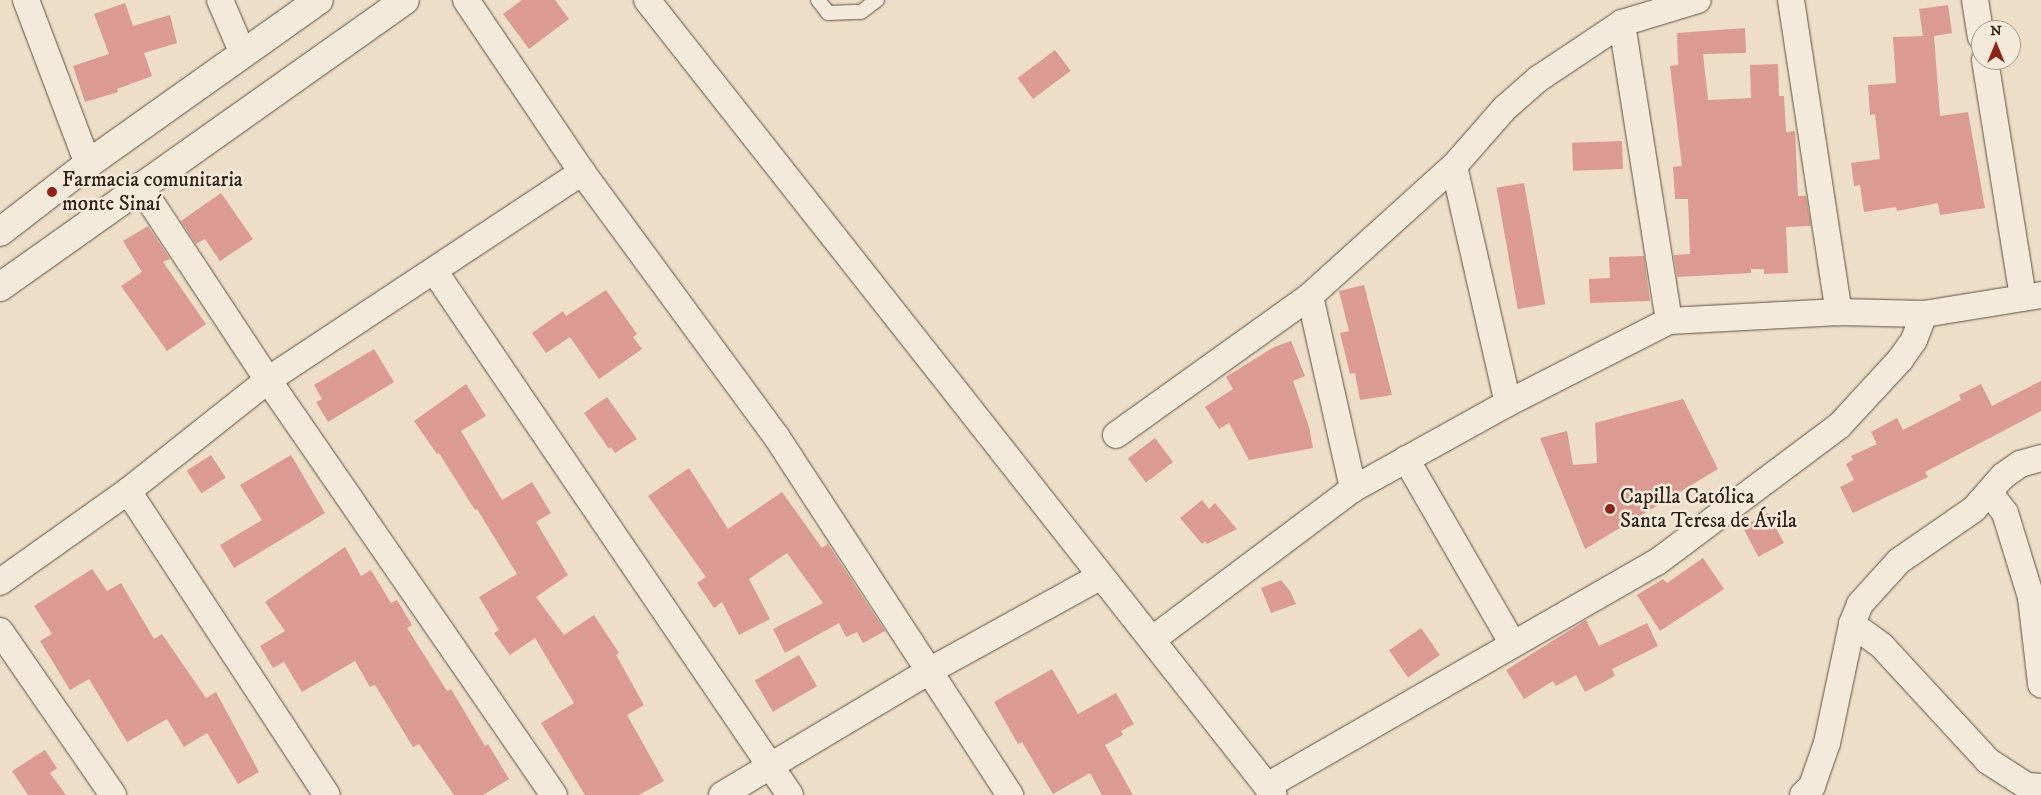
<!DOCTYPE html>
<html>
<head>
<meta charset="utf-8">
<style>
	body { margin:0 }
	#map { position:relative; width:2041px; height:795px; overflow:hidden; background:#eedec7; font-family:"IM FELL DW Pica",serif }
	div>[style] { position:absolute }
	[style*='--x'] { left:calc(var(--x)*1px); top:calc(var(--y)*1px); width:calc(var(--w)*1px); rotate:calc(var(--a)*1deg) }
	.building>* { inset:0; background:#db9b92; transform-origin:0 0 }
	.roads { filter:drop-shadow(0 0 1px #5e5042) drop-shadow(0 0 1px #5e5042) }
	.lane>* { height:14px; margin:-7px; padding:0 7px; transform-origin:7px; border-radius:7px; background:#f4eadb }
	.street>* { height:26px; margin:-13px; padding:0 13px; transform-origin:13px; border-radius:13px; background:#f4eadb }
	.secondary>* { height:28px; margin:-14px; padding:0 14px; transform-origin:14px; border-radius:14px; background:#f4eadb }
	.dots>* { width:14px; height:14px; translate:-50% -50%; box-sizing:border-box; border:2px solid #f4eadb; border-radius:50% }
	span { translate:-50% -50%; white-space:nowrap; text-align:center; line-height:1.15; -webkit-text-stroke:5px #f4eadb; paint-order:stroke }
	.poi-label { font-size:21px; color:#2e2115 }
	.left { translate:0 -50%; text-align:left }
	.north { position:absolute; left:1971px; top:20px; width:50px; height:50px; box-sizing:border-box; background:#f4eadb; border:1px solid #a59a8c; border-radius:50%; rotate:0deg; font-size:14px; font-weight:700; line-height:20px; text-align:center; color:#2e2115 }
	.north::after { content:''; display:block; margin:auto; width:18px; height:22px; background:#8f2418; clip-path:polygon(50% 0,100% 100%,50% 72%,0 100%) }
</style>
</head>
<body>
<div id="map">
	<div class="building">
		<i style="clip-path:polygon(522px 0,555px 0,569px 19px,529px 49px,503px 14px)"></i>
		<i style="clip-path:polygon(125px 3px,133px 26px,170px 15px,177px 43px,144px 53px,152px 76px,117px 89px,118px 92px,85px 102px,73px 66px,109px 54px,94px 14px)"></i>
		<i style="clip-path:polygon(1948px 5px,1952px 33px,1934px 36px,1940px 116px,1968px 112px,1985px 208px,1940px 215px,1938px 203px,1897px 211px,1896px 207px,1864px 212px,1860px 185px,1854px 186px,1851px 163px,1880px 159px,1875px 114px,1870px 115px,1868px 85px,1896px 83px,1893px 37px,1923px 36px,1919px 9px)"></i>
		<i style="clip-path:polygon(1745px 28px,1746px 53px,1703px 54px,1708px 100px,1751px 98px,1750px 65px,1778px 64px,1779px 96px,1784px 96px,1786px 132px,1795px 131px,1798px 196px,1806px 196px,1811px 226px,1786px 227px,1788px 273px,1764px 274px,1764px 269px,1751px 269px,1751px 273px,1677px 277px,1674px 255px,1690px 254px,1688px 199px,1675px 199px,1673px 167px,1682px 166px,1670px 66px,1678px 65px,1677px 33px)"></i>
		<i style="left:1055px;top:50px;width:26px;height:47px;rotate:53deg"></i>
		<i style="left:1622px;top:141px;width:28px;height:50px;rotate:88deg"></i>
		<i style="left:1524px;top:183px;width:123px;height:28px;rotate:80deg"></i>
		<i style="clip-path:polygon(221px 193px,253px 239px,220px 261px,205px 239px,196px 244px,181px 221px)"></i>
		<i style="clip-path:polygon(148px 226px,170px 259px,163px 262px,206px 324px,167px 351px,121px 286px,142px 272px,123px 241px)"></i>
		<i style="clip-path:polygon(1644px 256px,1650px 301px,1590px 303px,1589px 279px,1610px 278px,1609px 257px)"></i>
		<i style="clip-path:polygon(1364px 285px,1392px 395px,1360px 400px,1355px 373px,1350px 374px,1340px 333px,1349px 331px,1339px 291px)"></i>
		<i style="clip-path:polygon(606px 290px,637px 334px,633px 337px,642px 349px,599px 379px,570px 337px,546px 353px,532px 333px,563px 311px,566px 316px)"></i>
		<i style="clip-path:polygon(1291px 341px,1305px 376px,1293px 381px,1309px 427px,1313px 448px,1249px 460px,1229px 423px,1219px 429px,1205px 407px,1233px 389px,1226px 377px,1274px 347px)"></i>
		<i style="clip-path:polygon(374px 349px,394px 382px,328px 422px,316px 402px,322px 399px,314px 385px)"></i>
		<i style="clip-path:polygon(2041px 381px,2041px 411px,1925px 472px,1928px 477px,1853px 513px,1840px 487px,1854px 480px,1846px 464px,1853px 460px,1851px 456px,1877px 444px,1871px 432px,1897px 418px,1903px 430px,1961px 400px,1959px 395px,1981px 384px,1992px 406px)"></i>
		<i style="clip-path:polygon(466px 384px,486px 416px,461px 431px,502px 500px,532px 482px,551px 513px,536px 522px,568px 575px,536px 597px,564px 635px,594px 615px,619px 653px,616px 655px,644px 705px,627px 715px,664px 781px,639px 795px,585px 795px,541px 723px,574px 703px,535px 638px,510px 655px,494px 633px,499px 630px,479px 597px,517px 574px,477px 509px,475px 510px,439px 453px,437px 454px,414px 421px)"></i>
		<i style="clip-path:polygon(607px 397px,637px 439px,615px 453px,611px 447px,609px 449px,584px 413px)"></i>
		<i style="clip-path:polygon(1683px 399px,1718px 469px,1585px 549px,1540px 438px,1567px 431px,1573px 465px,1597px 463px,1595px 423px)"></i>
		<i style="left:1155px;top:438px;width:30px;height:34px;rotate:53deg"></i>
		<i style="left:211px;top:455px;width:27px;height:29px;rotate:57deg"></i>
		<i style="clip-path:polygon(291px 455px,325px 513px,234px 568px,220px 545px,262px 520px,240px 485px)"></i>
		<i style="clip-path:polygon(689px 468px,728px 529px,782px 492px,822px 548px,828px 544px,885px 631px,863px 643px,857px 632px,846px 637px,839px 623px,785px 653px,773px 629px,823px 603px,787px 553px,749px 579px,770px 619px,739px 635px,722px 602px,714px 608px,697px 583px,706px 577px,648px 496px)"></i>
		<i style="clip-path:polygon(1202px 500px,1209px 509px,1215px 503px,1237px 529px,1207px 544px,1205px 541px,1202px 544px,1180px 518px)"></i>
		<i style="left:1768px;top:513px;width:34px;height:29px;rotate:62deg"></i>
		<i style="clip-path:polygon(345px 547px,361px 576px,371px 570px,391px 603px,397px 600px,412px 625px,407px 628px,447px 691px,451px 689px,485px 746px,488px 744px,509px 779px,483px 795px,454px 795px,419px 744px,413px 747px,375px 685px,370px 687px,355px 661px,302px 692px,284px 662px,273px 668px,260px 646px,285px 631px,265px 602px)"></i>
		<i style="clip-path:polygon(1703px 558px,1724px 589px,1660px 631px,1637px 595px,1663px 579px,1667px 583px)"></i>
		<i style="clip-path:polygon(92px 569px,107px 591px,121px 583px,154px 639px,162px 634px,206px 698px,216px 692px,259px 772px,238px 784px,207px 733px,184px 747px,167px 719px,127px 742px,89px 679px,70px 690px,40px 641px,52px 634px,34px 606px)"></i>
		<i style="clip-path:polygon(1281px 580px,1290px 591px,1296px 604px,1271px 613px,1261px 588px)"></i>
		<i style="clip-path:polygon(1586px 620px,1599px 646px,1647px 623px,1658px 646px,1612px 669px,1615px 676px,1585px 692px,1576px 675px,1556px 686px,1553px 681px,1524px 699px,1506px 670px)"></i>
		<i style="left:1421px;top:628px;width:33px;height:39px;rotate:55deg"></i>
		<i style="left:799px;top:655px;width:36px;height:51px;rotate:60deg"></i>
		<i style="clip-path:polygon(1052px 669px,1078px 714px,1116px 693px,1134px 724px,1121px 731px,1123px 735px,1105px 745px,1133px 795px,1102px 795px,1090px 773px,1053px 794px,1022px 742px,1018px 744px,994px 702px)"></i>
		<i style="clip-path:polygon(45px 750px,57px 768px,50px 773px,66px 795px,28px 795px,12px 771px)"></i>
	</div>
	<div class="roads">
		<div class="lane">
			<i style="--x:818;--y:0;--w:16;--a:52"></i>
			<i style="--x:828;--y:13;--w:33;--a:-2"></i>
			<i style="--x:861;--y:12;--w:20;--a:-37"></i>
		</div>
		<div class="street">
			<i style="--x:26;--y:0;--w:175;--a:69.3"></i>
			<i style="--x:220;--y:0;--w:59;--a:66.9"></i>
			<i style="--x:466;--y:0;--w:207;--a:56"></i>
			<i style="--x:582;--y:172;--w:328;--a:53.7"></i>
			<i style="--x:776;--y:436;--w:429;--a:56.9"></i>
			<i style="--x:647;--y:0;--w:1012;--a:51.74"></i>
			<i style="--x:1791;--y:0;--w:316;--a:81.3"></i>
			<i style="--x:1975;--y:0;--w:37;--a:81"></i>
			<i style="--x:1985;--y:60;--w:240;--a:80.9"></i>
			<i style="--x:1454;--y:166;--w:243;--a:77.2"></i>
			<i style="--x:140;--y:186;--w:232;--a:56.6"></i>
			<i style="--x:268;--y:380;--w:504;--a:55.43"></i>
			<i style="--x:435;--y:272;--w:632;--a:55.83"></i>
			<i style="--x:1310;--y:296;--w:198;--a:77.4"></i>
			<i style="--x:1669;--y:321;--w:302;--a:-99"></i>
			<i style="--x:1622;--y:23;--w:79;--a:-16.8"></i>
			<i style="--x:1116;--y:435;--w:239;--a:-35.6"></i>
			<i style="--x:1310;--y:296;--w:194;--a:-42.1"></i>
			<i style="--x:1454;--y:166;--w:77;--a:-48.7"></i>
			<i style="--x:1505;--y:108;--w:44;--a:-41.3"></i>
			<i style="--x:1538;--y:79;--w:101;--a:-33.7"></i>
			<i style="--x:1406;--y:459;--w:214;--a:60"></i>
			<i style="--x:128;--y:491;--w:363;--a:56.8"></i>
			<i style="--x:1990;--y:493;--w:25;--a:53"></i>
			<i style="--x:2005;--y:513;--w:88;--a:72.8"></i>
			<i style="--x:2031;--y:597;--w:88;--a:83.4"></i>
			<i style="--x:0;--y:582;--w:157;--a:-35.4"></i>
			<i style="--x:128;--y:491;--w:179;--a:-38.4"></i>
			<i style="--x:268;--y:380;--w:377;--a:-33.5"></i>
			<i style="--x:1852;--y:624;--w:37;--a:36"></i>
			<i style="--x:1882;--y:646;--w:156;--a:47.3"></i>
			<i style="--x:1988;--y:761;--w:46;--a:32.7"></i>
			<i style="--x:2027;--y:786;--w:14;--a:4"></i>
			<i style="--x:0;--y:631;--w:199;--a:55.4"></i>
			<i style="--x:1153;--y:639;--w:250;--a:-36.9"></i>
			<i style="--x:1353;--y:489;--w:177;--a:-29"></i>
			<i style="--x:1508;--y:403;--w:181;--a:-27"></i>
			<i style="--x:1669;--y:321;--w:170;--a:-3"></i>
			<i style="--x:1839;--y:312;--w:85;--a:1.3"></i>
			<i style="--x:1924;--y:314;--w:119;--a:-9.2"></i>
			<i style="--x:1267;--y:786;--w:450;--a:-29.9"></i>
			<i style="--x:1657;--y:562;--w:227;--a:-36.8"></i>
			<i style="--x:1839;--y:426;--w:90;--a:-47.3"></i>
			<i style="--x:1900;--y:360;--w:24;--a:-55"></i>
			<i style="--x:1914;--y:340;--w:28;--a:-69"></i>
			<i style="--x:722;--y:795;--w:241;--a:-30.9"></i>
			<i style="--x:929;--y:671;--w:196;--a:-28.9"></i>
			<i style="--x:1803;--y:795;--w:13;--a:-45"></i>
			<i style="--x:1812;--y:786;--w:46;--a:-70.8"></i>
			<i style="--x:1827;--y:743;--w:122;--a:-78.1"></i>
			<i style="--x:1852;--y:624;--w:22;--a:-68"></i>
			<i style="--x:1860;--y:604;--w:58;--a:-47.8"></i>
			<i style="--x:1899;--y:561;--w:91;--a:-34.7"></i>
			<i style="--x:1974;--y:509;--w:44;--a:-48.7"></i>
			<i style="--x:2003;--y:476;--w:21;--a:-35"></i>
			<i style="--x:2020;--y:464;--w:22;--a:-16"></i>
		</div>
		<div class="secondary">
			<i style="--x:0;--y:232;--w:111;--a:-37.7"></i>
			<i style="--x:88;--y:164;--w:283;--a:-35.4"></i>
			<i style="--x:0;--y:287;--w:496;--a:-35.3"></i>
		</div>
	</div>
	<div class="dots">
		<i style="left:52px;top:192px;background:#8f2418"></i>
		<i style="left:1610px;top:509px;background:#8f2418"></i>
	</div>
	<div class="poi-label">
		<span class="left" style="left:62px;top:192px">Farmacia comunitaria<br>monte Sinaí</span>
		<span class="left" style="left:1620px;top:509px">Capilla Católica<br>Santa Teresa de Ávila</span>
	</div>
	<div class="north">N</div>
</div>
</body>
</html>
